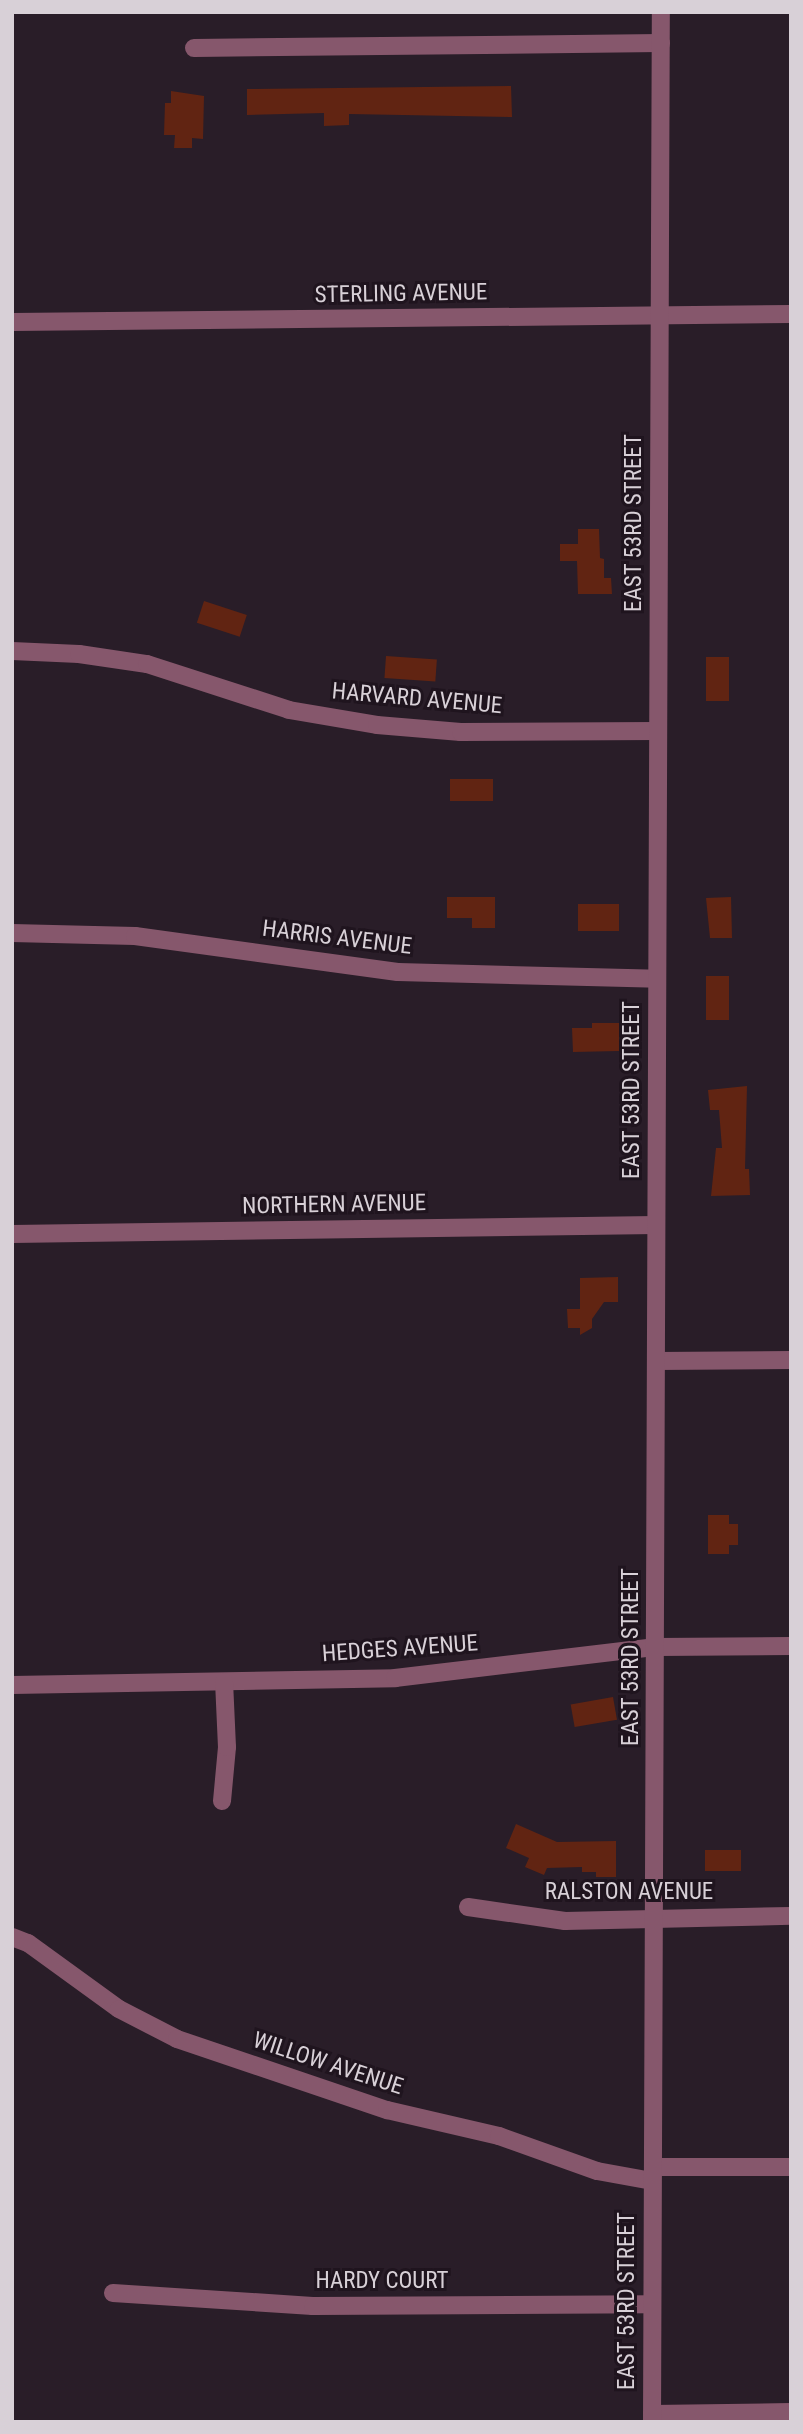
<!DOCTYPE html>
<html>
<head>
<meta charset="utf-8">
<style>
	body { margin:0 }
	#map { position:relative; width:803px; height:2434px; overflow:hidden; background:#291d28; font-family:"Roboto Condensed",sans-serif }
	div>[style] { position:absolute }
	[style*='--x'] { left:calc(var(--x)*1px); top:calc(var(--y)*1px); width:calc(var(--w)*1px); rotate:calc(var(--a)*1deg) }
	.building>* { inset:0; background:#612412; transform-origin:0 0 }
	.minor>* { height:18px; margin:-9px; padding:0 9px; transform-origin:9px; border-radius:9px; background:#86576c }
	span { translate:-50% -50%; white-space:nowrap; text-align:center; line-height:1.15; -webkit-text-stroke:6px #1f141e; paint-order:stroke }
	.street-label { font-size:23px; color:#d8d0d7 }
	.frame { position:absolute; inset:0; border:14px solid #d8d0d7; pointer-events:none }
</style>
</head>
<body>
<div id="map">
	<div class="building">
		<i style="clip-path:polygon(511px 86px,512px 117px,349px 114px,349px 125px,324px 126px,324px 113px,247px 115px,247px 89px)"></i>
		<i style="clip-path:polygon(171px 91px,204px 96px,203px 139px,192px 138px,192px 148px,174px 148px,175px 135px,164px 135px,165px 103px,171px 103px)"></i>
		<i style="clip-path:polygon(578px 529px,599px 529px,600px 558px,604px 559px,604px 578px,611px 578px,612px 594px,578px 594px,577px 561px,560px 561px,560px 544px,578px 544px)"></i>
		<i style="left:204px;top:601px;width:45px;height:23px;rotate:18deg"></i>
		<i style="left:386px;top:656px;width:51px;height:22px;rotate:4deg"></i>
		<i style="left:706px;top:657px;width:23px;height:44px"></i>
		<i style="left:493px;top:779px;width:22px;height:43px;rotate:90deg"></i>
		<i style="clip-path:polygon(447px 897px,495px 897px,495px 928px,472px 928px,472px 918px,447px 918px)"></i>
		<i style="clip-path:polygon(731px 897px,732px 938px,710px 938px,706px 898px)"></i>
		<i style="left:619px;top:904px;width:27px;height:41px;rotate:90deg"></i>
		<i style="left:706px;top:976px;width:23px;height:44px"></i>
		<i style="clip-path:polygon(592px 1023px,619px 1023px,619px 1051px,573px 1052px,572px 1028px,592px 1028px)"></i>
		<i style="clip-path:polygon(747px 1086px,745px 1169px,749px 1169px,750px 1195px,711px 1196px,716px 1148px,722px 1148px,719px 1110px,710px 1110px,708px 1090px)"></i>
		<i style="clip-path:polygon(618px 1277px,618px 1302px,604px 1302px,592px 1319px,592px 1328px,580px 1335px,580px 1328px,568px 1328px,567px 1309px,580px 1309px,580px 1278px)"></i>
		<i style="clip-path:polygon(708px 1515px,729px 1515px,729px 1524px,738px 1524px,738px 1545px,729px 1545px,729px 1554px,708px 1554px)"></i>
		<i style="left:613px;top:1697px;width:23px;height:43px;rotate:80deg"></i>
		<i style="clip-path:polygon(516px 1824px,557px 1842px,616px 1841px,616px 1877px,596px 1877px,596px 1872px,582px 1872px,582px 1867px,547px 1868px,544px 1875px,525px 1867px,529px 1858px,506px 1848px)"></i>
		<i style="left:741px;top:1850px;width:21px;height:36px;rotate:90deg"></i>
	</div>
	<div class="minor">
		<i style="--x:194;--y:48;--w:467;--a:-0.6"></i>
		<i style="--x:12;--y:322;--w:779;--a:-0.59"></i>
		<i style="--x:12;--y:651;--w:67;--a:2.6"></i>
		<i style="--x:79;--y:654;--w:69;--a:8.4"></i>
		<i style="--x:147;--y:664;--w:149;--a:17.9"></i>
		<i style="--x:289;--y:710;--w:89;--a:9.7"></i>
		<i style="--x:377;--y:725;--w:84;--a:4.8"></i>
		<i style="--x:461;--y:732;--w:196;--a:-0.3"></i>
		<i style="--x:12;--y:933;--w:123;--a:1.4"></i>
		<i style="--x:135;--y:936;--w:265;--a:7.8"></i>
		<i style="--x:398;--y:972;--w:259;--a:1.5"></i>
		<i style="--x:12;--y:1234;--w:644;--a:-0.8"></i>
		<i style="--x:656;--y:1361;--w:135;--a:-0.4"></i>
		<i style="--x:12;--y:1685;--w:383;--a:-1"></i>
		<i style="--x:395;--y:1678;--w:263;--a:-6.8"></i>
		<i style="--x:656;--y:1647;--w:135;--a:-0.4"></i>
		<i style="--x:222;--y:1801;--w:54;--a:-84.7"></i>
		<i style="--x:227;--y:1747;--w:65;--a:-92.6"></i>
		<i style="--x:468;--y:1907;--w:98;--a:8.2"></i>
		<i style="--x:565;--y:1921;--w:226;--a:-1.3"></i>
		<i style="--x:12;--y:1937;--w:17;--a:21"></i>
		<i style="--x:28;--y:1943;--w:112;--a:36"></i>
		<i style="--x:119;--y:2009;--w:65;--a:27.3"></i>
		<i style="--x:177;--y:2039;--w:222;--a:18.7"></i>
		<i style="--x:387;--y:2110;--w:115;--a:13.1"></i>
		<i style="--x:499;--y:2136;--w:104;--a:19.7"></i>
		<i style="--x:597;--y:2171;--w:56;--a:10.3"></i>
		<i style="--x:653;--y:2167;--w:138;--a:0"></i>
		<i style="--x:113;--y:2293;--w:200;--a:3.7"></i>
		<i style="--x:313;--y:2306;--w:338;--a:-0.3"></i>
		<i style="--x:652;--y:2414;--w:139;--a:-0.8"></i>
		<i style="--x:652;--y:2422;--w:2410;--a:-89.79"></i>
	</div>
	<div class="street-label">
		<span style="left:401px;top:294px;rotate:-1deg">STERLING AVENUE</span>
		<span style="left:634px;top:523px;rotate:-90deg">EAST 53RD STREET</span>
		<span style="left:417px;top:699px;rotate:5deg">HARVARD AVENUE</span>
		<span style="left:337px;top:938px;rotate:7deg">HARRIS AVENUE</span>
		<span style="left:632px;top:1090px;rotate:-90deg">EAST 53RD STREET</span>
		<span style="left:334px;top:1205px;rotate:-1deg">NORTHERN AVENUE</span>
		<span style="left:400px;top:1649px;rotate:-4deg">HEDGES AVENUE</span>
		<span style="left:631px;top:1657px;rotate:-90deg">EAST 53RD STREET</span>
		<span style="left:629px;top:1892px">RALSTON AVENUE</span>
		<span style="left:328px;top:2064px;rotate:18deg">WILLOW AVENUE</span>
		<span style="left:382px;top:2281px">HARDY COURT</span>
		<span style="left:627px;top:2301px;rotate:-90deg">EAST 53RD STREET</span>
	</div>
	<div class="frame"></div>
</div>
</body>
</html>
